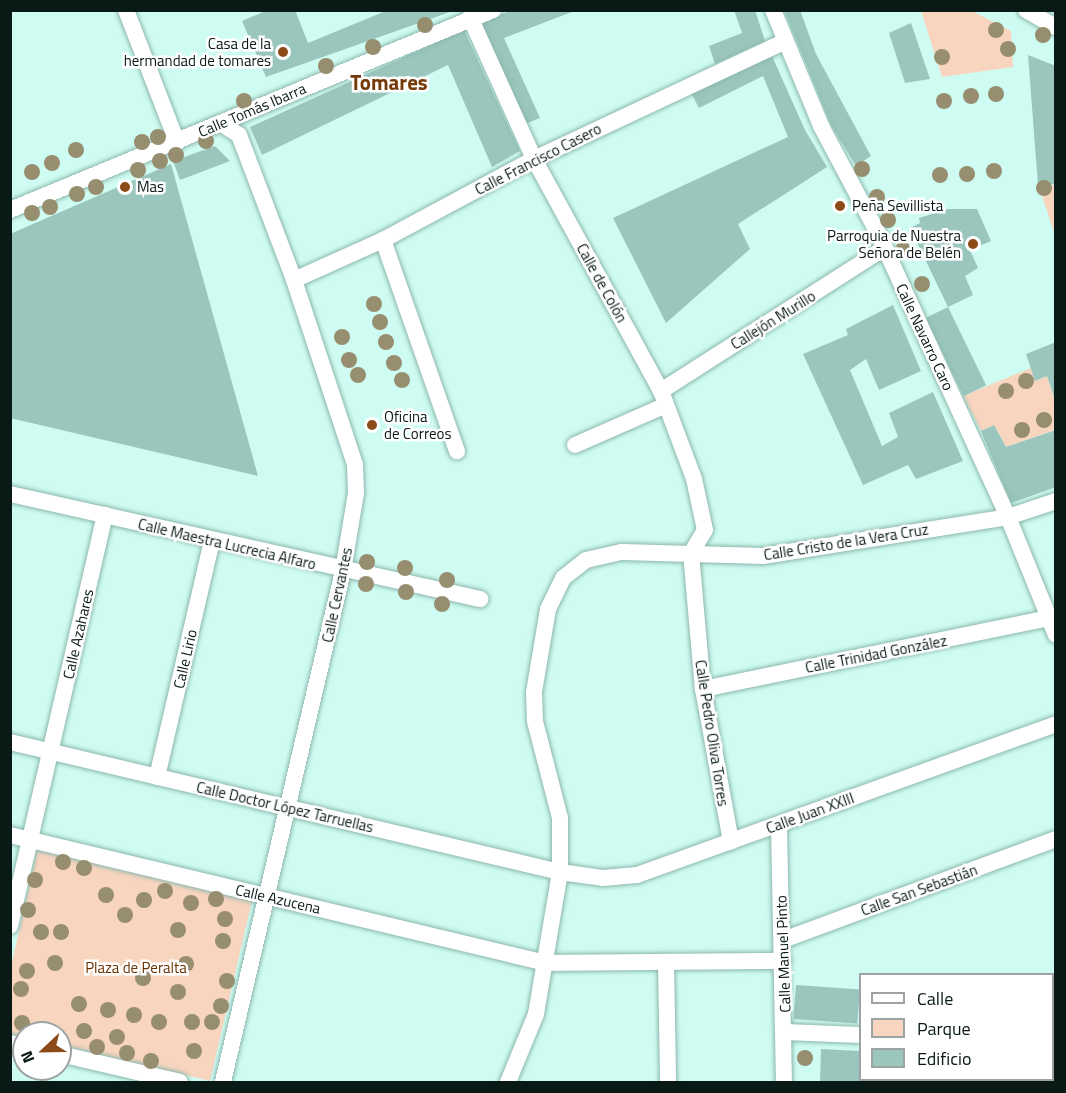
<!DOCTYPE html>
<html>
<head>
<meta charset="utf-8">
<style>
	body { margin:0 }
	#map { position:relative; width:1066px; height:1093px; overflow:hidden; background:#cffcf2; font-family:"Titillium Web",sans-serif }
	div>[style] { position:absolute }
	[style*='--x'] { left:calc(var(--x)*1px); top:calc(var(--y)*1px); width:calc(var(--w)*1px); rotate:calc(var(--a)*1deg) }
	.green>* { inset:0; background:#f8d5bf }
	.building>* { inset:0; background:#9bc6bd; transform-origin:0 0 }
	.roads { filter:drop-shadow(0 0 2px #8cb7ad) drop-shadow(0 0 2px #8cb7ad) }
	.street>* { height:16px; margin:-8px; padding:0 8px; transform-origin:8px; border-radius:8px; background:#fff }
	.trees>* { width:16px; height:16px; margin:-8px; border-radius:50%; background:#978d6f }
	.dots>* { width:16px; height:16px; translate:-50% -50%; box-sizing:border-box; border:3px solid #fff; border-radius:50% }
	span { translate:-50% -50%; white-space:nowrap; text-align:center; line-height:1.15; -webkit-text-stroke:5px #fff; paint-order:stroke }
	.poi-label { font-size:15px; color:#081916 }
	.right { translate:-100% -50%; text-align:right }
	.left { translate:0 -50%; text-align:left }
	.street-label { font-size:15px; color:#081916 }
	.park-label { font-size:15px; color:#693203 }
	.district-label { font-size:21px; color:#753a08; font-weight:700 }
	.frame { position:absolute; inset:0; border:12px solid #081916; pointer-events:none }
	.legend { position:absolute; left:859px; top:973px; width:195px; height:108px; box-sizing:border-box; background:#fff; border:2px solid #9ca3a2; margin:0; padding:8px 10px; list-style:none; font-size:18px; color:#081916 }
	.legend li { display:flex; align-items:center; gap:12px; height:30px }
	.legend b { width:30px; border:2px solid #9ca3a2 }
	.north { position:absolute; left:12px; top:1021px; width:60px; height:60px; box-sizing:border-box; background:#fff; border:2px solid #9ca3a2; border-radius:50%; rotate:248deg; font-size:16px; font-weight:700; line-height:24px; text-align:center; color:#081916 }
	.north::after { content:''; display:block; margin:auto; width:21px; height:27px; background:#8c4a18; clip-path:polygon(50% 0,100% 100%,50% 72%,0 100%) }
</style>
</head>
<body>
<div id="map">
	<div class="green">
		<i style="clip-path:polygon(921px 11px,972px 11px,1011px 31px,1013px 67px,942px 77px)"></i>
		<i style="clip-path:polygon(1055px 185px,1056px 185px,1055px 235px,1039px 187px)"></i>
		<i style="clip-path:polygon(1031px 368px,1036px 381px,1047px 376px,1055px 401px,1055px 430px,1006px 447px,994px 425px,981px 431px,963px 396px)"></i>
		<i style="clip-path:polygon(37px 850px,252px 901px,210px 1081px,60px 1045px,60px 1033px,24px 1033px,24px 1037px,11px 1034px,11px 967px)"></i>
	</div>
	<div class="building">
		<i style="clip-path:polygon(268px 10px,295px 10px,308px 43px,388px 10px,453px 11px,266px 77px,242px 21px)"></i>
		<i style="clip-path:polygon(513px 10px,577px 10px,504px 38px,540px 118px,520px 126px,477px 23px)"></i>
		<i style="clip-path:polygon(734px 10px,755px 10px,765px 41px,715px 64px,709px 46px,742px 33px)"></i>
		<i style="clip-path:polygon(784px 10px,800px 10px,816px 54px,871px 156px,856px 166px,831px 125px)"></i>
		<i style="clip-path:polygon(911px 23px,930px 79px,905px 83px,889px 33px)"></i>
		<i style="clip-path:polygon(464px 30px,520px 151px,492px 167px,448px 65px,262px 155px,250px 127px)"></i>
		<i style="clip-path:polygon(1028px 55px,1056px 66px,1056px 184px,1038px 185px)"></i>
		<i style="clip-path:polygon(772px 56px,805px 130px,827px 167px,738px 224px,750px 249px,666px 323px,613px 218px,788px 137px,763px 76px,699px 108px,691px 93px)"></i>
		<i style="clip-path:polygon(215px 146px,230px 161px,180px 180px,173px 161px)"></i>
		<i style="clip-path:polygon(171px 164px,258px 476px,10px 418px,10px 234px)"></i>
		<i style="clip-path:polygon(948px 209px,977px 209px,991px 241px,970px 250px,978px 268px,965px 276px,973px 295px,948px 307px,910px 228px,920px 223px,919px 218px)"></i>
		<i style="clip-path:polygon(893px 305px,921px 371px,879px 390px,866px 359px,850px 370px,882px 446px,898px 437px,889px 413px,933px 392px,963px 461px,916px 479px,908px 465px,863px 485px,803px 354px,848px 335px,846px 329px)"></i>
		<i style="left:948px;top:307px;width:87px;height:25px;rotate:64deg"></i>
		<i style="clip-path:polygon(1056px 342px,1056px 400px,1055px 400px,1047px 376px,1035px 381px,1026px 354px)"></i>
		<i style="clip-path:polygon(994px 425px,1006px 447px,1056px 430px,1056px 487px,1011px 503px,981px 431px)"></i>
		<i style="left:796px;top:985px;width:64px;height:34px;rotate:4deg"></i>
		<i style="left:1052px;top:1000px;width:4px;height:34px"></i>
		<i style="clip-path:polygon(821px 1049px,860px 1051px,860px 1080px,889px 1082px,820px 1082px)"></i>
		<i style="clip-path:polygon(919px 1080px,997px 1080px,919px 1082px)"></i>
	</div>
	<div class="roads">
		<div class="street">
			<i style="--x:126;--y:10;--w:142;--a:68.9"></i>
			<i style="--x:773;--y:10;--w:126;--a:67.5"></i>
			<i style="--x:821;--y:126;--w:121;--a:62"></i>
			<i style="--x:878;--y:233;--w:312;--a:65.4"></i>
			<i style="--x:1008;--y:517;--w:127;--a:67.9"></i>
			<i style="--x:1026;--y:10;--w:34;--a:30"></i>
			<i style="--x:470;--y:17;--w:156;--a:65.7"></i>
			<i style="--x:534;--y:159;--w:264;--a:61.3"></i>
			<i style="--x:661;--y:391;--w:94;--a:69.4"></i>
			<i style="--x:694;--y:479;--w:52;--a:77.8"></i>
			<i style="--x:705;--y:530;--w:27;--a:121"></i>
			<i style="--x:691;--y:553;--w:137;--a:85"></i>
			<i style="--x:703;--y:689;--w:155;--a:79.6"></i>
			<i style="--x:222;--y:124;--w:20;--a:33"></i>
			<i style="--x:239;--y:135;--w:155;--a:69.2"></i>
			<i style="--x:294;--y:280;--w:194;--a:71.7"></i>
			<i style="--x:355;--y:464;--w:29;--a:88"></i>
			<i style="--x:356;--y:493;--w:79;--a:99.5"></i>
			<i style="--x:343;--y:571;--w:525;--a:103.22"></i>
			<i style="--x:10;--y:210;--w:523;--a:-22.49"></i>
			<i style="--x:383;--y:240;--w:224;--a:70.7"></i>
			<i style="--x:294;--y:280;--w:98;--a:-24.2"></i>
			<i style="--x:383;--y:240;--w:171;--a:-28.2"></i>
			<i style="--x:534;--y:159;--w:276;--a:-25.1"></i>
			<i style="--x:661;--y:391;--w:266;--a:-32.6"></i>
			<i style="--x:575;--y:445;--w:99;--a:-23.7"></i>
			<i style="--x:10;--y:494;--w:482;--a:12.6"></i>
			<i style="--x:703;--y:689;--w:352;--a:-11.6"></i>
			<i style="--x:10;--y:742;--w:565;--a:13.3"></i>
			<i style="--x:560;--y:872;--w:43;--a:7.9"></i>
			<i style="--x:603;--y:878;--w:34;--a:-5"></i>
			<i style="--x:637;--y:875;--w:445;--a:-19.8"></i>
			<i style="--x:157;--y:777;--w:242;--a:-76.9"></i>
			<i style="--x:779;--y:825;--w:257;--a:88.9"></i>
			<i style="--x:10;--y:835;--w:551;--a:13.43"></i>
			<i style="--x:546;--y:963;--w:237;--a:-0.5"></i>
			<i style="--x:10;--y:926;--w:422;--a:-77"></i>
			<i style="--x:783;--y:940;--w:291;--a:-20.3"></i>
			<i style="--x:666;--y:962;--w:120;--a:89"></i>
			<i style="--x:785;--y:1032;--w:75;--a:2.3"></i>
			<i style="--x:10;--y:1043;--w:14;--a:12"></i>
			<i style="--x:1052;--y:1048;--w:4;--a:0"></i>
			<i style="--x:60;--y:1054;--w:123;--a:13.1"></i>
			<i style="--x:508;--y:1082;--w:74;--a:-67.6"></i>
			<i style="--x:536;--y:1014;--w:144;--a:-80.4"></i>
			<i style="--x:560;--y:872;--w:54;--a:-90"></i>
			<i style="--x:560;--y:818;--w:100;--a:-104.5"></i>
			<i style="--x:535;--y:721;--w:29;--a:-92"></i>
			<i style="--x:534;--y:692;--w:84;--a:-80.4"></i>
			<i style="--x:548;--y:609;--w:34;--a:-64"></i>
			<i style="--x:563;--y:578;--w:29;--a:-38"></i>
			<i style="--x:586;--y:560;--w:37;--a:-13"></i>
			<i style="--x:622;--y:552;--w:141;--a:1.6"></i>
			<i style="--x:763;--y:556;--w:248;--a:-9"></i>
			<i style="--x:1008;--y:517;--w:51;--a:-18.4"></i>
			<i style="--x:911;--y:1082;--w:2;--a:-90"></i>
		</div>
	</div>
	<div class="trees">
		<i style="left:425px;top:25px"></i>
		<i style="left:996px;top:30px"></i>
		<i style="left:1043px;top:35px"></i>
		<i style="left:373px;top:47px"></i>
		<i style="left:1008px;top:49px"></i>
		<i style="left:942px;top:57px"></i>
		<i style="left:326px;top:66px"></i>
		<i style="left:996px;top:94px"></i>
		<i style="left:971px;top:96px"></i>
		<i style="left:244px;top:101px"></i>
		<i style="left:944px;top:101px"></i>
		<i style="left:158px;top:137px"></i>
		<i style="left:206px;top:141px"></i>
		<i style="left:142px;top:142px"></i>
		<i style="left:76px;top:150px"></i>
		<i style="left:176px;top:155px"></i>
		<i style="left:160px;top:161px"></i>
		<i style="left:52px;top:163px"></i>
		<i style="left:862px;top:169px"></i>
		<i style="left:138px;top:170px"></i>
		<i style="left:994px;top:171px"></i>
		<i style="left:32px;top:172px"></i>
		<i style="left:967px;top:174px"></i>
		<i style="left:940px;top:175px"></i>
		<i style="left:96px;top:187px"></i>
		<i style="left:1044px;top:188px"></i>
		<i style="left:77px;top:194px"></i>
		<i style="left:877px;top:197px"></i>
		<i style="left:50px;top:207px"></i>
		<i style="left:32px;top:213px"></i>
		<i style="left:888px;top:220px"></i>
		<i style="left:903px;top:250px"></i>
		<i style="left:922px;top:284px"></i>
		<i style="left:374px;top:304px"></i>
		<i style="left:380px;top:322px"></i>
		<i style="left:342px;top:337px"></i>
		<i style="left:386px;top:342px"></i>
		<i style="left:349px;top:360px"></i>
		<i style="left:394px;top:363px"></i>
		<i style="left:358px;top:375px"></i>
		<i style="left:402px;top:380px"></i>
		<i style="left:1026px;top:381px"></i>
		<i style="left:1006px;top:391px"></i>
		<i style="left:1044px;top:420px"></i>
		<i style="left:1022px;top:430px"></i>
		<i style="left:367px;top:562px"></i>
		<i style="left:405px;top:568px"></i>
		<i style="left:447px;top:580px"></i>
		<i style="left:366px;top:584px"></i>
		<i style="left:406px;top:592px"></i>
		<i style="left:442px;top:604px"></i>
		<i style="left:63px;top:862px"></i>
		<i style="left:84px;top:868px"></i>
		<i style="left:35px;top:880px"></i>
		<i style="left:165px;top:891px"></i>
		<i style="left:106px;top:895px"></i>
		<i style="left:216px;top:899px"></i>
		<i style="left:144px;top:900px"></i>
		<i style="left:191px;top:903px"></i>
		<i style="left:28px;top:910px"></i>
		<i style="left:125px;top:915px"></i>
		<i style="left:225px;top:919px"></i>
		<i style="left:178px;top:930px"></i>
		<i style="left:41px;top:932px"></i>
		<i style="left:61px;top:932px"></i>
		<i style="left:223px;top:941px"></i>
		<i style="left:55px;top:963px"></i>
		<i style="left:186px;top:964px"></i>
		<i style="left:27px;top:971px"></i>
		<i style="left:143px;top:978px"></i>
		<i style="left:227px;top:981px"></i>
		<i style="left:21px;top:989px"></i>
		<i style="left:178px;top:992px"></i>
		<i style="left:79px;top:1004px"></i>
		<i style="left:221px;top:1006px"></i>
		<i style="left:108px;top:1010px"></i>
		<i style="left:134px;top:1015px"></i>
		<i style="left:159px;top:1022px"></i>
		<i style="left:192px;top:1022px"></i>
		<i style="left:212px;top:1022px"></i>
		<i style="left:22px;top:1023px"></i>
		<i style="left:84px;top:1031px"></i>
		<i style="left:117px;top:1037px"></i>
		<i style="left:97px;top:1047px"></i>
		<i style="left:194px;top:1051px"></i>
		<i style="left:127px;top:1053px"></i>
		<i style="left:805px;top:1058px"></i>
		<i style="left:151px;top:1061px"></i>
	</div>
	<div class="dots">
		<i style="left:283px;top:52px;background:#8c4a18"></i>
		<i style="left:125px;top:187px;background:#8c4a18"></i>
		<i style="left:840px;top:206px;background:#8c4a18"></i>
		<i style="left:973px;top:244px;background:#8c4a18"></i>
		<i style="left:372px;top:425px;background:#8c4a18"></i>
	</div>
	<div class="poi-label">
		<span class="right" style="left:271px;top:52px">Casa de la<br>hermandad de tomares</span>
		<span class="left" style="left:137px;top:187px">Mas</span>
		<span class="left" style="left:852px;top:206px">Peña Sevillista</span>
		<span class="right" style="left:961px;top:244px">Parroquia de Nuestra<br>Señora de Belén</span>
		<span class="left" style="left:384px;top:425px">Oficina<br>de Correos</span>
	</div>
	<div class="street-label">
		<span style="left:252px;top:110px;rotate:-23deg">Calle Tomás Ibarra</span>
		<span style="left:538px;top:159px;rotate:-27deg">Calle Francisco Casero</span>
		<span style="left:602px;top:283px;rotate:61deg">Calle de Colón</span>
		<span style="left:773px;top:320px;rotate:-32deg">Callejón Murillo</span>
		<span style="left:925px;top:337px;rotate:65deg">Calle Navarro Caro</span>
		<span style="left:846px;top:542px;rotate:-9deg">Calle Cristo de la Vera Cruz</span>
		<span style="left:227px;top:544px;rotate:13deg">Calle Maestra Lucrecia Alfaro</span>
		<span style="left:337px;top:595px;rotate:-78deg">Calle Cervantes</span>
		<span style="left:78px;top:634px;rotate:-77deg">Calle Azahares</span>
		<span style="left:876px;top:654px;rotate:-11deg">Calle Trinidad González</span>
		<span style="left:185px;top:659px;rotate:-77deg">Calle Lirio</span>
		<span style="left:712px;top:733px;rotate:81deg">Calle Pedro Oliva Torres</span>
		<span style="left:285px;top:807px;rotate:13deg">Calle Doctor López Tarruellas</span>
		<span style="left:810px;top:813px;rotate:-20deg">Calle Juan XXIII</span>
		<span style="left:919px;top:890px;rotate:-20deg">Calle San Sebastián</span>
		<span style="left:278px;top:899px;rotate:13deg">Calle Azucena</span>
		<span style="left:783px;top:954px;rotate:-92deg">Calle Manuel Pinto</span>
	</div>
	<div class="park-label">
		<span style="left:136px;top:968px">Plaza de Peralta</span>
	</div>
	<div class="district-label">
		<span style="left:389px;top:82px">Tomares</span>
	</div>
	<div class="frame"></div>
	<ul class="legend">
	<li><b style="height:8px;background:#fff"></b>Calle</li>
	<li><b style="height:16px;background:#f8d5bf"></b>Parque</li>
	<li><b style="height:16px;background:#9bc6bd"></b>Edificio</li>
	</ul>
	<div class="north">N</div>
</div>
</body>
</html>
